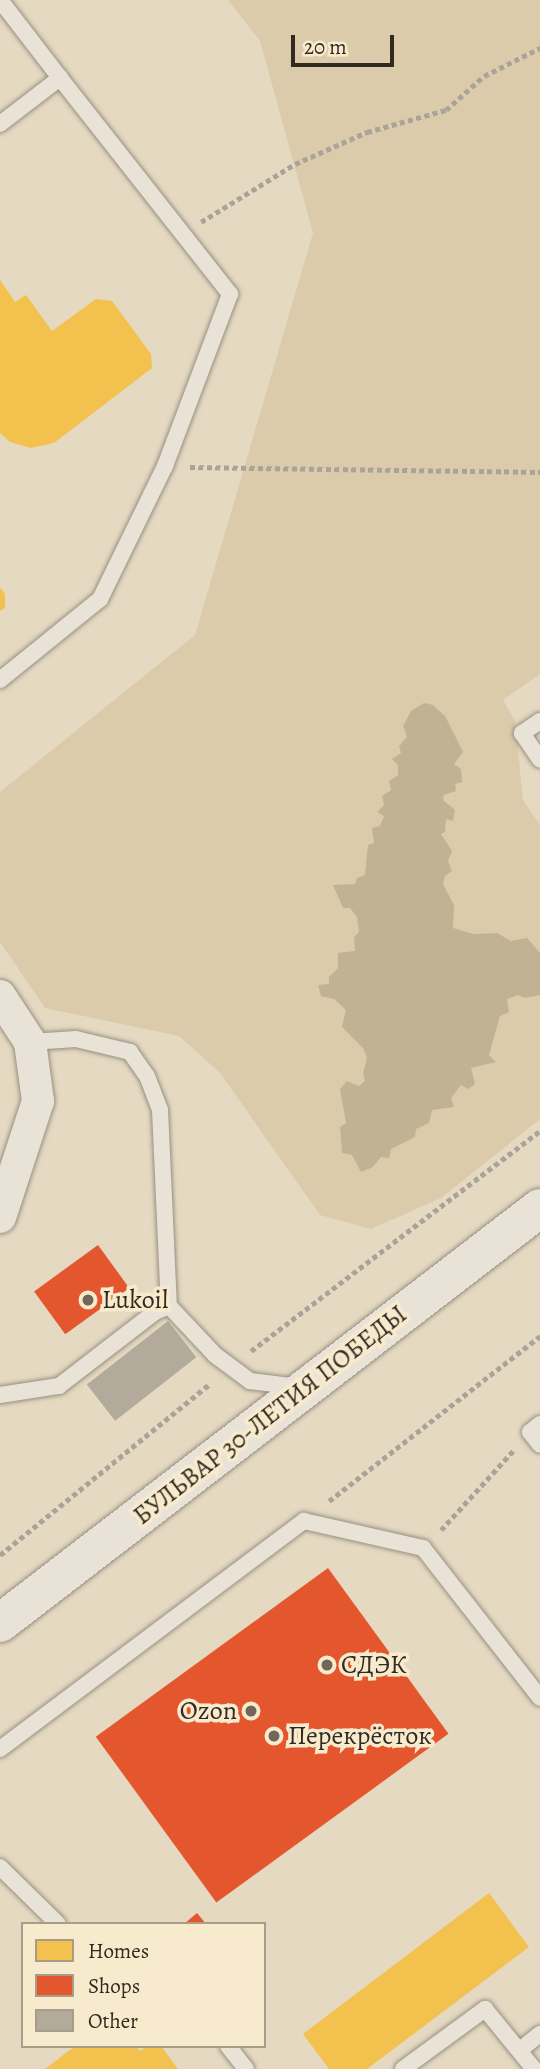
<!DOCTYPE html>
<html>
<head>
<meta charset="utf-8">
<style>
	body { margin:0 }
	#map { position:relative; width:540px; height:2069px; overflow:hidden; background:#e5d9c1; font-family:Alegreya,serif }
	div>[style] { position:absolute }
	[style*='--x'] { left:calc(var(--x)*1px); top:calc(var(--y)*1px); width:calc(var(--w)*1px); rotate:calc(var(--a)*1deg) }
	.green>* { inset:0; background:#dbcbab }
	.water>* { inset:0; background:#c1b294 }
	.homes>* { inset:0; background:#f2c14e }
	.shops>* { inset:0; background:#e4572e; transform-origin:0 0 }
	.building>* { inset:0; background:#b2aa9a; transform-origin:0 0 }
	.path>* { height:4.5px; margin-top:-2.25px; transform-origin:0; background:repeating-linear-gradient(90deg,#a9a39a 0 5px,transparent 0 8.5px) }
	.roads { filter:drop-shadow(0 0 2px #989082) drop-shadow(0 0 2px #989082) }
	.lane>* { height:16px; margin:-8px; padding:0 8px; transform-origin:8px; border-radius:8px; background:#e9e3d7 }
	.street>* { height:32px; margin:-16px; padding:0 16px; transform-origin:16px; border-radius:16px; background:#e9e3d7 }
	.secondary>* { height:38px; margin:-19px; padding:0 19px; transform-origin:19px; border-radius:19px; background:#e9e3d7 }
	.dots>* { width:19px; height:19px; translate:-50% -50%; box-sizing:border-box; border:4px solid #f8eacd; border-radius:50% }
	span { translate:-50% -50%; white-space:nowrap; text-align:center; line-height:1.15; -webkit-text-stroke:7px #f8eacd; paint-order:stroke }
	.poi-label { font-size:26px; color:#322a21 }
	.left { translate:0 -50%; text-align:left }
	.right { translate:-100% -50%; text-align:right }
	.street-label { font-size:26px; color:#322a21 }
	.legend { position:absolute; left:21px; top:1922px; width:245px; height:126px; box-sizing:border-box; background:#f8eacd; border:2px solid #a99d88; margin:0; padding:9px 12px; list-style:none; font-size:21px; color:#322a21 }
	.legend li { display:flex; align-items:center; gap:14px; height:35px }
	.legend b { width:35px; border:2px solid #a99d88 }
	.scale { position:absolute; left:291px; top:35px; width:103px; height:32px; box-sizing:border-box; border:4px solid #322a21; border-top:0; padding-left:9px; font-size:21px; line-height:24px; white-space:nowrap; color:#322a21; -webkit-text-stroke:5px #f8eacd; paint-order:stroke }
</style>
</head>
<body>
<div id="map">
	<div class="green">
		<i style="clip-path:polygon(228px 0,540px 0,540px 674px,503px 700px,515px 721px,523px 800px,540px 825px,540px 1119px,441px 1198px,371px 1229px,320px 1215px,220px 1073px,179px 1036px,45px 1008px,0 942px,0 792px,195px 635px,313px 233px,260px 41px)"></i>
	</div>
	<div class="water">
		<i style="clip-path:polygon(424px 703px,433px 705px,445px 716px,463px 752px,454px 764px,461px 769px,462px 782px,455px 784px,456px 791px,444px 795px,443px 800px,455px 810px,453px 821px,446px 819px,445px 832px,441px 834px,452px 851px,448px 861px,452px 871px,445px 876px,443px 884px,454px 905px,453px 928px,473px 934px,497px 933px,511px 941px,527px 938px,540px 953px,540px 995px,525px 998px,518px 995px,507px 999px,509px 1012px,500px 1016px,489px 1055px,496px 1062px,471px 1068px,475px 1084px,468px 1089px,461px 1085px,451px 1098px,454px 1107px,432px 1110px,429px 1123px,416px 1129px,415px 1137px,391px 1149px,389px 1158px,381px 1157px,373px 1167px,361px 1172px,352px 1155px,342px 1153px,340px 1127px,346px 1123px,340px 1089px,347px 1081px,359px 1086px,365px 1081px,363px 1074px,367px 1058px,363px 1048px,342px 1027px,346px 1010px,334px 999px,321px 996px,318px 985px,329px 984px,329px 977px,338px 968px,338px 953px,355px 951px,354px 937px,359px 932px,357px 917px,350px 908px,343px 908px,333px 885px,355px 884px,357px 878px,365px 875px,368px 845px,374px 843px,372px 828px,380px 826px,384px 816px,377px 812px,384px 805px,382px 796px,391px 790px,389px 781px,398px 775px,398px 765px,392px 759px,401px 753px,399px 746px,407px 737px,403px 726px,411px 711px)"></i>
	</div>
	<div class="homes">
		<i style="clip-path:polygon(0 280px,15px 302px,26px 295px,52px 331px,96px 299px,112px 301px,151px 354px,152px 368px,54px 443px,31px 448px,10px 442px,0 433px)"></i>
		<i style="clip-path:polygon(0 587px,5px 594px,5px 608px,0 611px)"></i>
		<i style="clip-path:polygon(489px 1893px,529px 1947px,367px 2069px,329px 2069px,303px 2034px)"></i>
		<i style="clip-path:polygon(75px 2046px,136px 2046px,140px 2051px,147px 2046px,161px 2046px,178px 2069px,45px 2069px)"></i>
	</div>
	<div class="shops">
		<i style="left:98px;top:1245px;width:53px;height:79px;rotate:54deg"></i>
		<i style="left:328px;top:1568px;width:205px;height:287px;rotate:54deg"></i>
		<i style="clip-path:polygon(197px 1913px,206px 1924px,184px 1924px)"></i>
	</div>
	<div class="building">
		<i style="left:168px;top:1321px;width:46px;height:103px;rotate:52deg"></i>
	</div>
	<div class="path">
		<i style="--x:201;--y:222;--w:110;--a:-31.7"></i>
		<i style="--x:295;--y:164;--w:79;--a:-24"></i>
		<i style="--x:367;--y:132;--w:82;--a:-15.6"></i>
		<i style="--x:446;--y:110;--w:51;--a:-41.8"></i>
		<i style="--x:484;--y:76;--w:63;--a:-26.6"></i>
		<i style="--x:190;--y:467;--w:350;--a:0.8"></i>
		<i style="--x:251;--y:1351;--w:363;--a:-37.3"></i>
		<i style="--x:329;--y:1501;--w:268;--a:-38"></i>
		<i style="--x:441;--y:1530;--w:107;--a:-47.7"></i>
		<i style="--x:0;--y:1555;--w:272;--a:-39.2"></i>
	</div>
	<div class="roads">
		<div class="lane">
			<i style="--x:0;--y:0;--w:98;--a:52.4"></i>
			<i style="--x:0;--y:124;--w:76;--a:-37.5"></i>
			<i style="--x:60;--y:78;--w:275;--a:51.8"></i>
			<i style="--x:230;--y:294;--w:184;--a:110.7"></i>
			<i style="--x:165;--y:466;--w:148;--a:116"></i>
			<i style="--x:100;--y:599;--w:129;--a:141"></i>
			<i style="--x:540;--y:721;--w:22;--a:146"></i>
			<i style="--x:522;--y:733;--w:32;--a:56"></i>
			<i style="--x:30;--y:1042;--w:46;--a:-3.7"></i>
			<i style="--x:76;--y:1039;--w:56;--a:13.5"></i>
			<i style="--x:130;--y:1052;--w:29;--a:55"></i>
			<i style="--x:147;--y:1076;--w:36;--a:69"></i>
			<i style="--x:160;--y:1110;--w:196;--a:87.4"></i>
			<i style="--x:169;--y:1306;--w:67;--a:46.8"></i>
			<i style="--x:215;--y:1355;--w:44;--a:36.6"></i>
			<i style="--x:250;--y:1381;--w:49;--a:7"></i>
			<i style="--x:0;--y:1395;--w:60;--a:-8.7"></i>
			<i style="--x:59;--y:1386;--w:121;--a:-37.6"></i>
			<i style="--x:155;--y:1312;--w:15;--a:-23"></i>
			<i style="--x:540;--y:1424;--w:13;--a:141"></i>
			<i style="--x:530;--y:1432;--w:16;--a:52"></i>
			<i style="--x:0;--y:1749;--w:380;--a:-36.9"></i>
			<i style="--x:304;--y:1521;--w:122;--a:12.8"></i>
			<i style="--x:423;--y:1548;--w:190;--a:52"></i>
			<i style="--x:0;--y:1867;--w:81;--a:44.5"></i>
			<i style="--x:228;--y:2046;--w:29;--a:52"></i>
			<i style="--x:520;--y:2050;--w:26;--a:-39"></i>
			<i style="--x:403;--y:2069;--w:102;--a:-36.2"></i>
			<i style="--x:485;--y:2009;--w:77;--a:50.8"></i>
		</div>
		<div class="street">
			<i style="--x:0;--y:996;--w:55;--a:56.9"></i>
			<i style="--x:30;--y:1042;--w:60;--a:82.3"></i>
			<i style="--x:38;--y:1101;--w:122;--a:108.1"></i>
		</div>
		<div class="secondary">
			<i style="--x:0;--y:1623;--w:681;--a:-37.54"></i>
		</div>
	</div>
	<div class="dots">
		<i style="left:88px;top:1300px;background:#716759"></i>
		<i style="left:327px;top:1665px;background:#716759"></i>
		<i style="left:251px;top:1711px;background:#716759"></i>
		<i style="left:274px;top:1736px;background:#716759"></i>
	</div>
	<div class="poi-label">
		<span class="left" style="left:102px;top:1300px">Lukoil</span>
		<span class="left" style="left:341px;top:1665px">СДЭК</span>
		<span class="right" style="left:237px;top:1711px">Ozon</span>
		<span class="left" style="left:288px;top:1736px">Перекрёсток</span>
	</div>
	<div class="street-label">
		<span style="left:270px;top:1415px;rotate:-38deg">БУЛЬВАР 30-ЛЕТИЯ ПОБЕДЫ</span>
	</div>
	<ul class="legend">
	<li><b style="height:19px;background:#f2c14e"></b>Homes</li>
	<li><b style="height:19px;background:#e4572e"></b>Shops</li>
	<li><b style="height:19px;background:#b2aa9a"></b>Other</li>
	</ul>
	<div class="scale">20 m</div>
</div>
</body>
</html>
